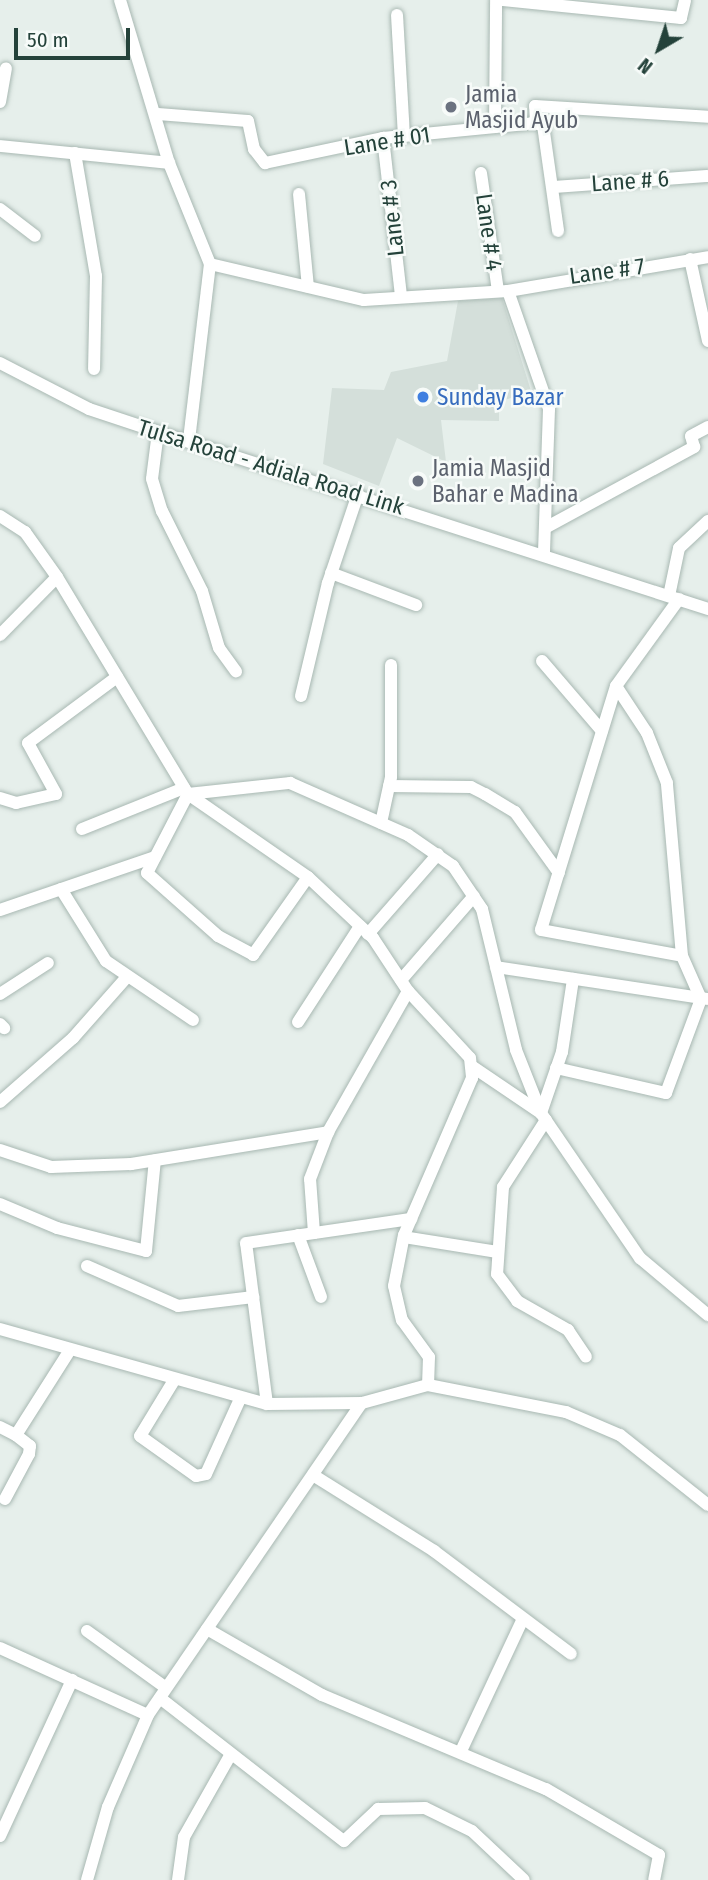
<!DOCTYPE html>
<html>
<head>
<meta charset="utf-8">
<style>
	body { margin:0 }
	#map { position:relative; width:708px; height:1880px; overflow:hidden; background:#e6efeb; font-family:"Fira Sans Condensed",sans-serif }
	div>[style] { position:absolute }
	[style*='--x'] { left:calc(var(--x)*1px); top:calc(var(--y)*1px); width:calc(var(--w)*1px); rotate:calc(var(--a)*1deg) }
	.built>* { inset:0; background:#d4dfda }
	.roads { filter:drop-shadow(0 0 2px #a8b8b2) drop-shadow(0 0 2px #a8b8b2) }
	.street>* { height:12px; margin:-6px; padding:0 6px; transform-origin:6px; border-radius:6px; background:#fff }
	.dots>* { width:19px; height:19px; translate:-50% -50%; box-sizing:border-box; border:4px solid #f7fbf9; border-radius:50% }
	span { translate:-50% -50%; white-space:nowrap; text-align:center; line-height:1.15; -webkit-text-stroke:5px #f7fbf9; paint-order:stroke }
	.worship-label { font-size:23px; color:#5b616d }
	.left { translate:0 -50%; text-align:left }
	.street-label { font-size:23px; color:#24423a }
	.shop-label { font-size:23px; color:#366cbe }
	.north { position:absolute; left:624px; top:14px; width:70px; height:70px; -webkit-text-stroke:5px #f7fbf9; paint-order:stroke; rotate:219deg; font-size:19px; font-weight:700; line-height:28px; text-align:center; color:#24423a }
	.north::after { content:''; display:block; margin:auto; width:24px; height:32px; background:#24423a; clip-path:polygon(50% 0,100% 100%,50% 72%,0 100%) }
	.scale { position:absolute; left:14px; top:28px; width:116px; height:32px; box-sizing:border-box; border:4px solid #24423a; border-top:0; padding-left:9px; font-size:21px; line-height:24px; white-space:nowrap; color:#24423a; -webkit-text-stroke:5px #f7fbf9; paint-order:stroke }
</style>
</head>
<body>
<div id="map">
	<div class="built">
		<i style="clip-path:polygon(502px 298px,531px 391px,499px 402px,499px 421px,441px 420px,446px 462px,397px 438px,379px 486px,323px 464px,332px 388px,384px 390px,391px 372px,447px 361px,458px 301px)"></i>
	</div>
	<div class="roads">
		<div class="street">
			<i style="--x:120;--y:0;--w:170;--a:73.3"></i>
			<i style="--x:169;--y:163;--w:109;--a:67.9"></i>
			<i style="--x:210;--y:264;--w:158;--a:13.2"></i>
			<i style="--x:364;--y:300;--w:144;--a:-3.6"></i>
			<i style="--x:508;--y:291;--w:125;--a:70.8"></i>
			<i style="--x:549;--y:409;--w:143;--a:92"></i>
			<i style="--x:503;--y:0;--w:179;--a:5.8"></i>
			<i style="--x:681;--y:18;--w:18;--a:-77"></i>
			<i style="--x:397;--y:15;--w:121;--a:86.7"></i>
			<i style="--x:0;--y:102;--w:34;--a:-80"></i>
			<i style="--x:158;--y:114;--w:90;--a:4.4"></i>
			<i style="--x:248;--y:121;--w:29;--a:78"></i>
			<i style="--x:254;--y:149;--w:18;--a:52"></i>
			<i style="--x:265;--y:163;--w:121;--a:-12"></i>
			<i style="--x:383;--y:138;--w:154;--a:-5.6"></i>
			<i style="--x:536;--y:123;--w:17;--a:-93"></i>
			<i style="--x:535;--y:106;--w:173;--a:3.6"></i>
			<i style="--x:532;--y:123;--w:11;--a:10"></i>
			<i style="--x:543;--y:125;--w:107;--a:81.9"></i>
			<i style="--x:495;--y:127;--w:127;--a:-89.5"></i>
			<i style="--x:383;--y:138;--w:160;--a:83.5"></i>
			<i style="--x:0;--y:146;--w:170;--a:5.7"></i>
			<i style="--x:75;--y:153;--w:125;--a:80.3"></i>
			<i style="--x:96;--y:276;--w:93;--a:91.2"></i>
			<i style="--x:481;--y:173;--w:119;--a:81.8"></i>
			<i style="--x:553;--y:187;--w:155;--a:-4.1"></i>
			<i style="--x:299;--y:194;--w:93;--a:84.5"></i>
			<i style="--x:0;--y:209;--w:44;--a:37.6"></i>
			<i style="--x:690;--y:259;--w:84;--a:77.6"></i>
			<i style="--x:508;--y:291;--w:203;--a:-9.6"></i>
			<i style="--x:0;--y:363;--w:100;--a:27.3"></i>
			<i style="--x:89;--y:409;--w:73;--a:18.4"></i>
			<i style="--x:158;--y:432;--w:578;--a:17.84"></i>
			<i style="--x:158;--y:432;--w:47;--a:97.3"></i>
			<i style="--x:152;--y:479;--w:34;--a:73"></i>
			<i style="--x:162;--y:511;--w:89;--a:63.4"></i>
			<i style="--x:202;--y:591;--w:59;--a:73.4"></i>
			<i style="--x:219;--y:648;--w:29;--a:54"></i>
			<i style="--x:189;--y:440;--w:177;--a:-83.2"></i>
			<i style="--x:0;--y:516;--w:30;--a:33"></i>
			<i style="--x:25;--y:532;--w:55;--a:54.6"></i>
			<i style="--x:57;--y:577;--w:253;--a:58.9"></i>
			<i style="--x:188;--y:794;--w:89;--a:117.4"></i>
			<i style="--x:147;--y:873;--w:95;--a:41.6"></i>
			<i style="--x:218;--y:936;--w:40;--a:28"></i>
			<i style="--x:253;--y:955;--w:95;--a:-54.8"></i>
			<i style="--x:545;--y:528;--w:170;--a:-28.5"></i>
			<i style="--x:694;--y:447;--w:11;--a:-105"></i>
			<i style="--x:691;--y:436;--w:19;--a:-28"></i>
			<i style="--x:331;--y:573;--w:91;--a:20.6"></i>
			<i style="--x:669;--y:596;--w:49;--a:-78.2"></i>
			<i style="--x:679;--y:548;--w:40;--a:-43"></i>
			<i style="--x:679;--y:599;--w:107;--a:125.9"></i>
			<i style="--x:616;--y:686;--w:255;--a:107.1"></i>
			<i style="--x:541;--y:930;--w:143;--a:10.4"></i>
			<i style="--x:0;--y:635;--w:81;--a:-45.5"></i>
			<i style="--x:542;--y:661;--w:92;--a:49.4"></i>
			<i style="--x:301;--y:696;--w:116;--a:-76.6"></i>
			<i style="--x:328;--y:583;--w:94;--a:-71.4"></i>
			<i style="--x:389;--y:786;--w:82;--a:0.7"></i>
			<i style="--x:471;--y:787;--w:16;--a:27"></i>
			<i style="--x:485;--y:794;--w:35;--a:31"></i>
			<i style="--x:515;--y:812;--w:75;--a:54.2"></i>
			<i style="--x:188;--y:794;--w:103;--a:-6.2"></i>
			<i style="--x:290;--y:783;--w:129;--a:23.8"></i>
			<i style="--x:408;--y:835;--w:55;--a:34.6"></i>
			<i style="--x:453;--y:866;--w:52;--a:56"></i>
			<i style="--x:482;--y:909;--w:145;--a:76.4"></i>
			<i style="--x:516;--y:1050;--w:68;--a:68.4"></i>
			<i style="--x:541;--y:1113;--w:176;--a:55.7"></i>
			<i style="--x:640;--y:1258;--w:89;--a:40"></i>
			<i style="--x:188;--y:794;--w:146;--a:34.7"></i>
			<i style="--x:308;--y:877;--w:89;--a:43.2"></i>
			<i style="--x:373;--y:938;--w:64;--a:56.6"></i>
			<i style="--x:408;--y:991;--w:91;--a:47.2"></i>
			<i style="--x:470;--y:1058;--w:20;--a:84"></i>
			<i style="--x:472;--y:1078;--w:171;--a:113.4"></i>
			<i style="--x:404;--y:1235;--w:52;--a:101.1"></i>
			<i style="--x:394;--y:1286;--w:35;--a:77"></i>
			<i style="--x:402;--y:1320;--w:46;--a:53.9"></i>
			<i style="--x:429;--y:1357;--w:28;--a:92"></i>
			<i style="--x:0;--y:798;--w:17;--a:17"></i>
			<i style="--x:16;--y:803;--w:41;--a:-12.7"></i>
			<i style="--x:56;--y:794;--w:58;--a:-118.8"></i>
			<i style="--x:28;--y:743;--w:111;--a:-36.6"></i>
			<i style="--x:381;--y:823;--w:47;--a:-77.7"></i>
			<i style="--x:391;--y:777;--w:112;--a:-90"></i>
			<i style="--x:82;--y:829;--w:110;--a:-21.9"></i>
			<i style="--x:61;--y:889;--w:85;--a:58"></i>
			<i style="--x:106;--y:961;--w:105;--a:34.1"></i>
			<i style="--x:0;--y:910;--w:164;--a:-18.9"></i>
			<i style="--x:368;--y:934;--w:106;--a:-48.8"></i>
			<i style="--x:496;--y:967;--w:214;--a:8.6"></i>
			<i style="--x:401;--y:980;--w:111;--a:-49"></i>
			<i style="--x:0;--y:994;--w:57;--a:-32.9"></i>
			<i style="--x:298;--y:1022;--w:114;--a:-57.1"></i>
			<i style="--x:0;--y:1024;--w:6;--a:45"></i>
			<i style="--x:473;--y:1067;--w:82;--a:34.1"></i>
			<i style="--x:541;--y:1113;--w:65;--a:-71"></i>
			<i style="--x:562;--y:1052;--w:74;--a:-81.4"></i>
			<i style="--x:556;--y:1068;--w:113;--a:12.8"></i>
			<i style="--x:666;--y:1093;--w:100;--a:-69.6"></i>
			<i style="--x:701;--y:999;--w:47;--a:-113.8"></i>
			<i style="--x:682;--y:956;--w:174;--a:-95"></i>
			<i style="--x:667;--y:783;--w:54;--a:-111.8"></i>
			<i style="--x:647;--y:733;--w:56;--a:-123.4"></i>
			<i style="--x:0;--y:1102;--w:97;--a:-41.2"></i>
			<i style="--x:73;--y:1038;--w:81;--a:-48.5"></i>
			<i style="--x:546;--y:1120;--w:80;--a:122.7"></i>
			<i style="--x:503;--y:1187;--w:87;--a:93.9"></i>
			<i style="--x:497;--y:1274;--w:34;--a:53"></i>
			<i style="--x:517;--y:1301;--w:59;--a:29.6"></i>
			<i style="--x:568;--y:1330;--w:32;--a:56"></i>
			<i style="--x:0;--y:1150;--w:54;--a:18.4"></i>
			<i style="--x:51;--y:1167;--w:80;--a:-2.1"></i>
			<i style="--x:131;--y:1164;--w:200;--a:-9.2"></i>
			<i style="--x:0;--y:1204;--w:62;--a:22.8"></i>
			<i style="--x:57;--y:1228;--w:92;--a:14.5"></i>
			<i style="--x:146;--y:1251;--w:91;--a:-84.4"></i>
			<i style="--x:314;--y:1233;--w:54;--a:-94.2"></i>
			<i style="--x:310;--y:1179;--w:50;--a:-69"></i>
			<i style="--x:328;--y:1132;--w:162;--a:-60.4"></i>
			<i style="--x:298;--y:1235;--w:66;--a:69.6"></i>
			<i style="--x:404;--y:1237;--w:95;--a:9.1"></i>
			<i style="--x:87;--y:1266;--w:99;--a:23.7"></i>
			<i style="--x:178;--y:1306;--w:76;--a:-6.8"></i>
			<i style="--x:0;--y:1329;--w:277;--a:15.7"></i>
			<i style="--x:267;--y:1404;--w:95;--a:-0.6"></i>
			<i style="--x:362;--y:1403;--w:68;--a:-15.3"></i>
			<i style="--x:428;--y:1385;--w:141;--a:11.1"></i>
			<i style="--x:566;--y:1412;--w:59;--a:23.1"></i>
			<i style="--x:620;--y:1435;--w:112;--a:38.5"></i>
			<i style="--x:173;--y:1382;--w:63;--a:121.4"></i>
			<i style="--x:140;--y:1436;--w:69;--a:35.5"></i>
			<i style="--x:196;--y:1476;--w:10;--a:-11"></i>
			<i style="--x:206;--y:1474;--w:82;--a:-65.6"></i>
			<i style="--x:267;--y:1404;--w:162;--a:-97.4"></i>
			<i style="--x:246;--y:1243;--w:167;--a:-8.3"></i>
			<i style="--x:0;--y:1427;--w:18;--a:27"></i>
			<i style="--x:16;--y:1435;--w:101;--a:-57.6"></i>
			<i style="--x:313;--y:1475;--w:143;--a:32.1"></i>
			<i style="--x:434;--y:1551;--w:171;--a:36.9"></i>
			<i style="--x:5;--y:1499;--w:51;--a:-61.9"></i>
			<i style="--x:29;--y:1454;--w:8;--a:-83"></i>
			<i style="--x:30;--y:1446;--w:18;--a:-142"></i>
			<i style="--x:207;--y:1629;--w:133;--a:29.9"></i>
			<i style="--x:322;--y:1695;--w:243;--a:22.8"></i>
			<i style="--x:546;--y:1789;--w:131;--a:30.3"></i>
			<i style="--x:659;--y:1855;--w:25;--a:101"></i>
			<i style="--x:87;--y:1631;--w:97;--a:35.8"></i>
			<i style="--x:0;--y:1648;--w:162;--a:24.4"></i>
			<i style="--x:160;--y:1698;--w:233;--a:37.9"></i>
			<i style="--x:344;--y:1841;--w:47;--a:-43.3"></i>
			<i style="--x:378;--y:1809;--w:47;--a:-1.2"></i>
			<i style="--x:425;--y:1808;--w:52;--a:26.1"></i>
			<i style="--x:472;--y:1831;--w:71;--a:43.3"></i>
			<i style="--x:461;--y:1751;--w:144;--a:-64.9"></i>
			<i style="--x:0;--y:1836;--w:172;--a:-65.2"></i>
			<i style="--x:87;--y:1880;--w:76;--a:-74"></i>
			<i style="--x:108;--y:1807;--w:100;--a:-66.5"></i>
			<i style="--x:148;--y:1715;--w:378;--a:-55.6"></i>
			<i style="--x:178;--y:1880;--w:43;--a:-82.1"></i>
			<i style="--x:184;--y:1837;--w:95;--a:-60.5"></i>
		</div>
	</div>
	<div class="dots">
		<i style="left:451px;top:107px;background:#6b7280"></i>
		<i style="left:423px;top:397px;background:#3f7fe0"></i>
		<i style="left:418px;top:481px;background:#6b7280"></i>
	</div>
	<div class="worship-label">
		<span class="left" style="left:465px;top:107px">Jamia<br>Masjid Ayub</span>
		<span class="left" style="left:432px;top:481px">Jamia Masjid<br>Bahar e Madina</span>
	</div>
	<div class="street-label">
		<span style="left:387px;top:141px;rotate:-9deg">Lane # 01</span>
		<span style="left:630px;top:181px;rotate:-4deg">Lane # 6</span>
		<span style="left:392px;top:218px;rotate:-96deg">Lane # 3</span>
		<span style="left:489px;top:232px;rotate:82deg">Lane # 4</span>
		<span style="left:607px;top:271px;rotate:-8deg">Lane # 7</span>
		<span style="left:271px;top:467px;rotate:17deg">Tulsa Road - Adiala Road Link</span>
	</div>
	<div class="shop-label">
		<span class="left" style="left:437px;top:397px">Sunday Bazar</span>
	</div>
	<div class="north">N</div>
	<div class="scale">50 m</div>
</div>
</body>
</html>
